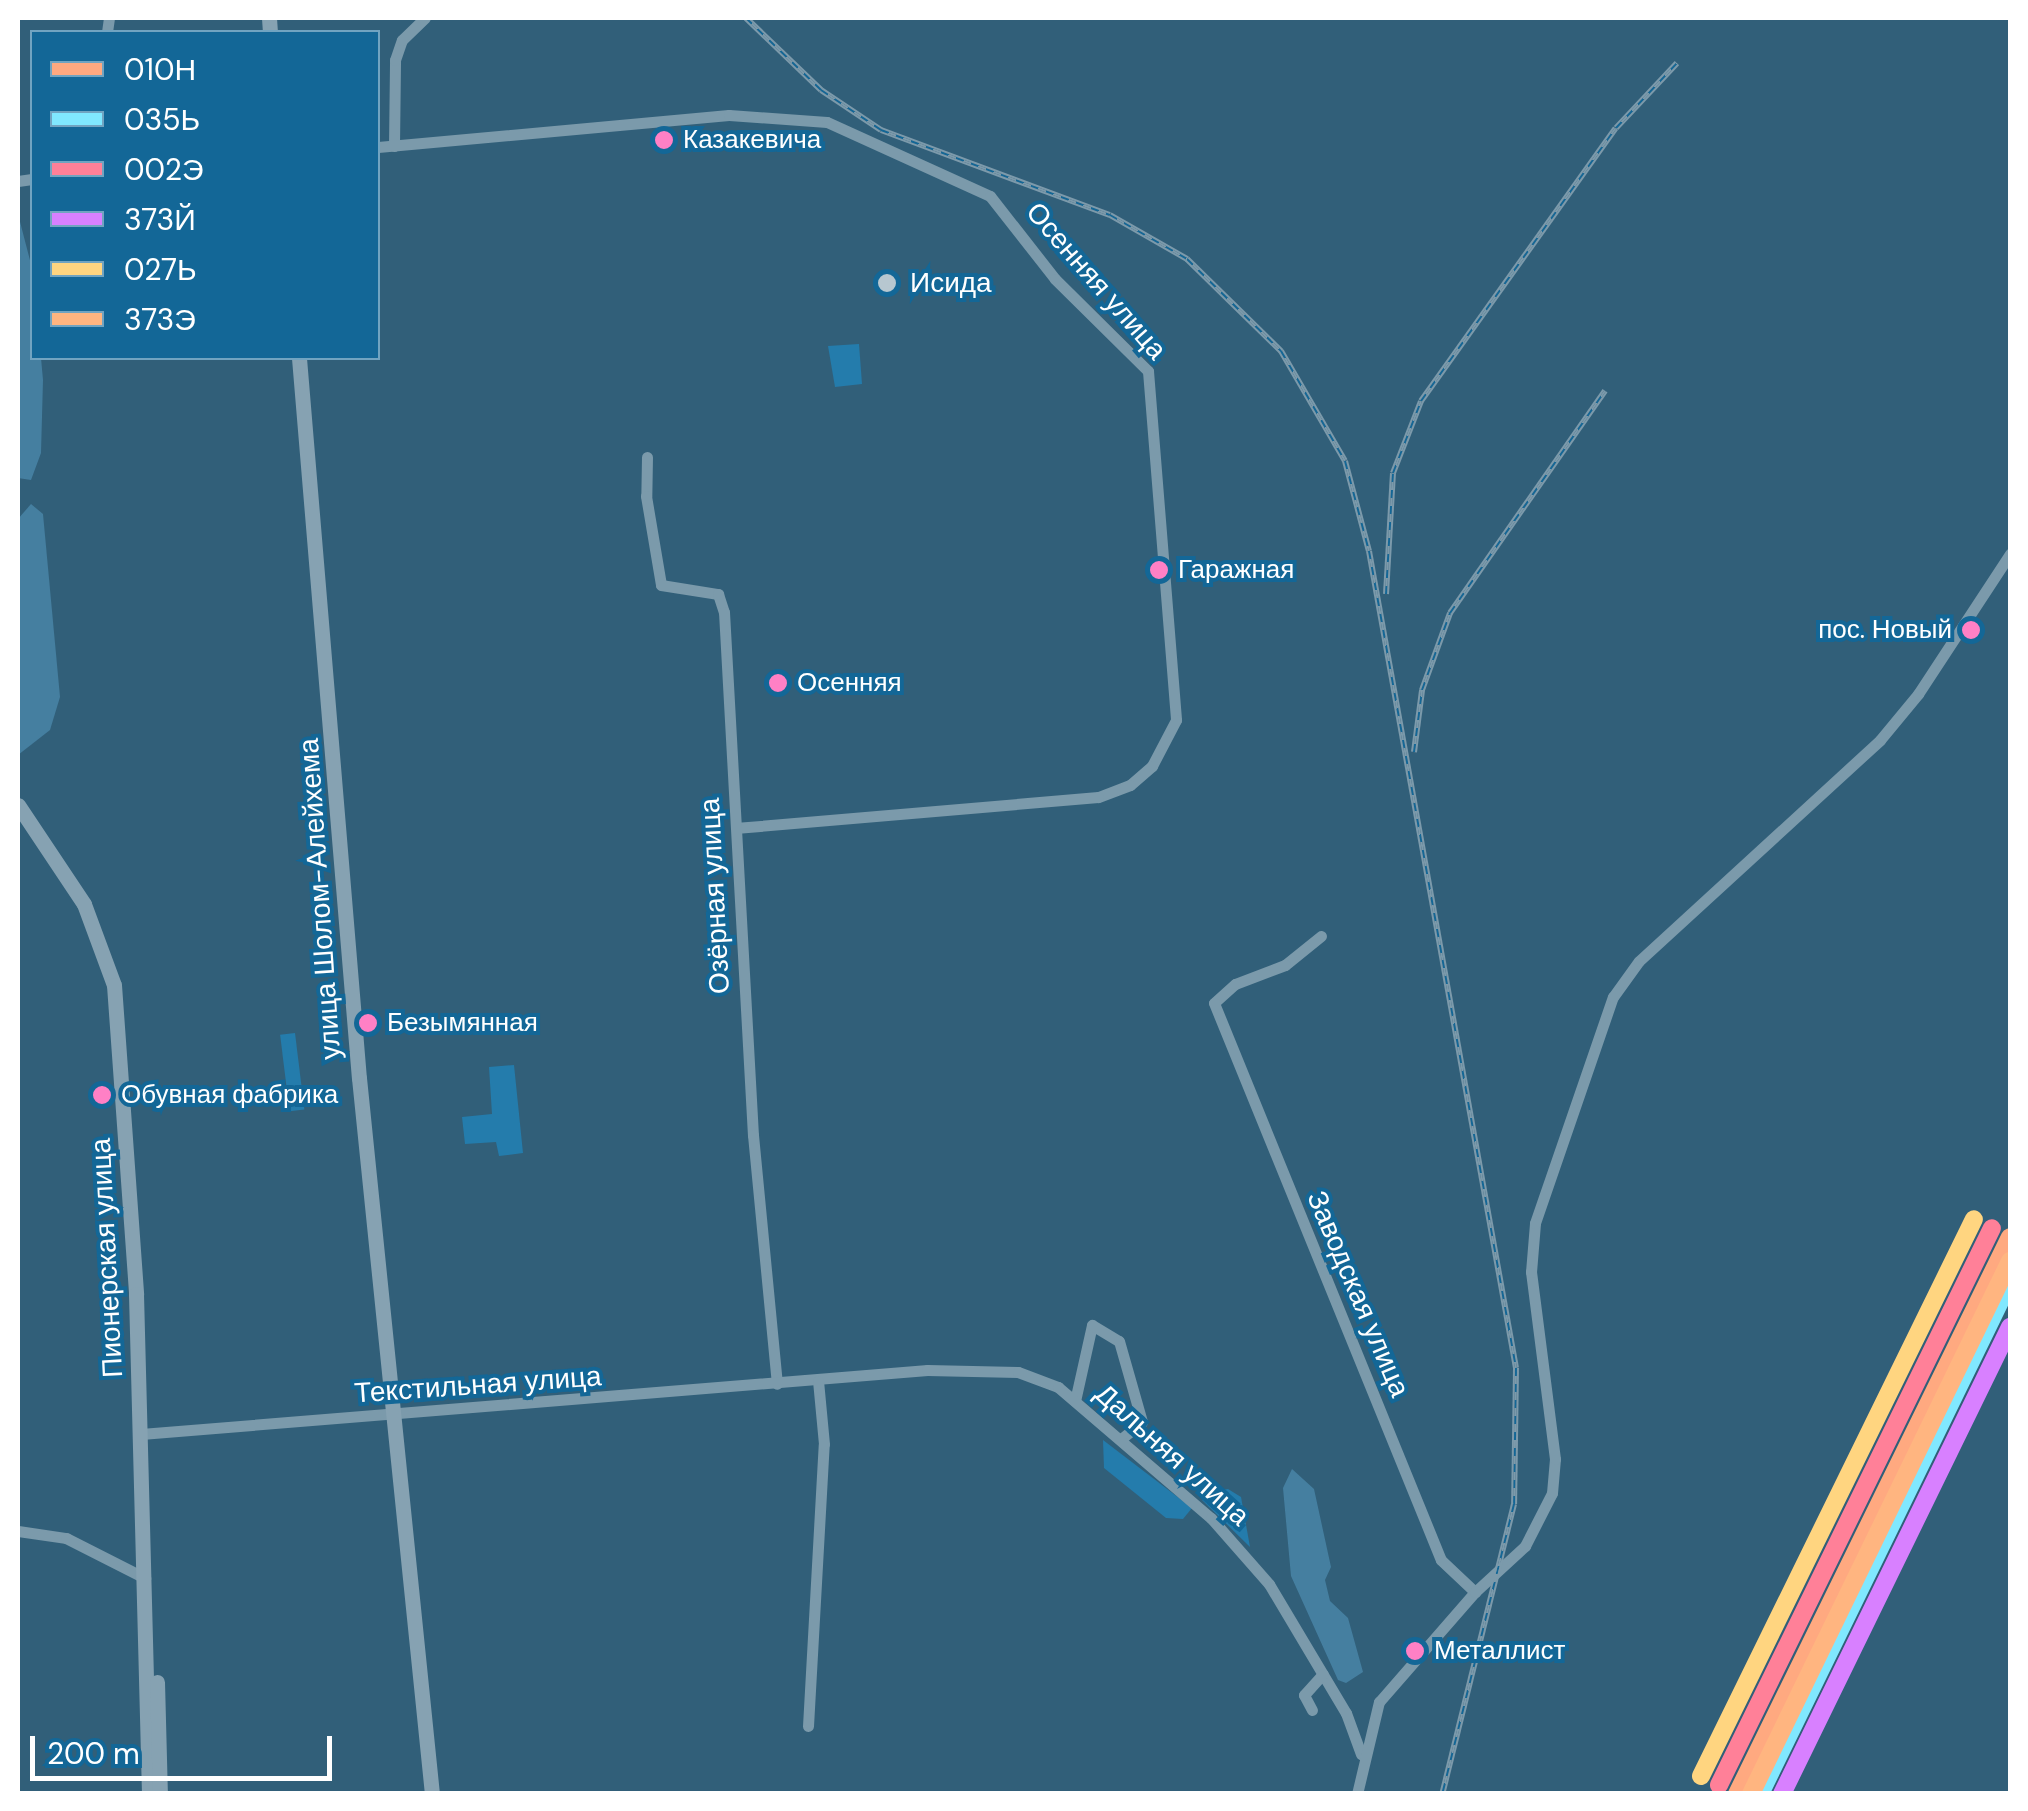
<!DOCTYPE html>
<html>
<head>
<meta charset="utf-8">
<style>
	body { margin:0 }
	#map { position:relative; width:2028px; height:1811px; overflow:hidden; background:#315f79; font-family:"DM Sans",sans-serif }
	div>[style] { position:absolute }
	[style*='--x'] { left:calc(var(--x)*1px); top:calc(var(--y)*1px); width:calc(var(--w)*1px); rotate:calc(var(--a)*1deg) }
	.green>* { inset:0; background:#247cac; transform-origin:0 0 }
	.water>* { inset:0; background:#457fa0 }
	.minor>* { height:11px; margin:-5.5px; padding:0 5.5px; transform-origin:5.5px; border-radius:5.5px; background:#7b9aab }
	.major>* { height:15px; margin:-7.5px; padding:0 7.5px; transform-origin:7.5px; border-radius:7.5px; background:#86a2b2 }
	.rail>* { height:6px; margin-top:-3px; transform-origin:0; background:repeating-linear-gradient(90deg,#136797 0 8px,#7c9aab 0 16px); box-sizing:border-box; border-block:2px solid #7c9aab }
	.rail-1>* { height:18px; margin:-9px; padding:0 9px; transform-origin:9px; border-radius:9px; background:#ffa980 }
	.rail-2>* { height:18px; margin:-9px; padding:0 9px; transform-origin:9px; border-radius:9px; background:#80e8ff }
	.rail-3>* { height:18px; margin:-9px; padding:0 9px; transform-origin:9px; border-radius:9px; background:#ff8098 }
	.rail-4>* { height:18px; margin:-9px; padding:0 9px; transform-origin:9px; border-radius:9px; background:#d880ff }
	.rail-5>* { height:18px; margin:-9px; padding:0 9px; transform-origin:9px; border-radius:9px; background:#ffd580 }
	.rail-6>* { height:18px; margin:-9px; padding:0 9px; transform-origin:9px; border-radius:9px; background:#ffb580 }
	.dots>* { width:28px; height:28px; translate:-50% -50%; box-sizing:border-box; border:5px solid #136797; border-radius:50% }
	span { translate:-50% -50%; white-space:nowrap; text-align:center; line-height:1.15; -webkit-text-stroke:8px #136797; paint-order:stroke }
	.bus-label { font-size:26px; color:#fff }
	.left { translate:0 -50%; text-align:left }
	.right { translate:-100% -50%; text-align:right }
	.street-label { font-size:28px; color:#fff }
	.poi-label { font-size:28px; color:#fff }
	.frame { position:absolute; inset:0; border:20px solid #fff; pointer-events:none }
	.legend { position:absolute; left:30px; top:30px; width:350px; height:330px; box-sizing:border-box; background:#136797; border:2px solid #71a4c1; margin:0; padding:12px 18px; list-style:none; font-size:30px; color:#fff }
	.legend li { display:flex; align-items:center; gap:20px; height:50px }
	.legend b { width:50px; border:2px solid #71a4c1 }
	.scale { position:absolute; left:30px; top:1736px; width:302px; height:45px; box-sizing:border-box; border:5px solid #fff; border-top:0; padding-left:12px; font-size:30px; line-height:35px; white-space:nowrap; color:#fff; -webkit-text-stroke:8px #136797; paint-order:stroke }
</style>
</head>
<body>
<div id="map">
	<div class="green">
		<i style="clip-path:polygon(859px 344px,862px 384px,835px 387px,828px 346px)"></i>
		<i style="left:295px;top:1033px;width:77px;height:15px;rotate:83deg"></i>
		<i style="clip-path:polygon(514px 1065px,523px 1153px,499px 1156px,496px 1142px,465px 1144px,462px 1117px,492px 1114px,489px 1067px)"></i>
		<i style="clip-path:polygon(1103px 1440px,1192px 1508px,1183px 1519px,1166px 1518px,1104px 1468px)"></i>
		<i style="clip-path:polygon(1228px 1489px,1241px 1497px,1250px 1547px,1202px 1500px,1205px 1493px)"></i>
	</div>
	<div class="water">
		<i style="clip-path:polygon(18px 214px,32px 268px,32px 358px,41px 358px,43px 380px,41px 453px,31px 480px,18px 478px)"></i>
		<i style="clip-path:polygon(31px 504px,43px 514px,60px 697px,50px 730px,18px 755px,18px 519px)"></i>
		<i style="clip-path:polygon(1292px 1469px,1314px 1489px,1331px 1567px,1325px 1580px,1330px 1601px,1348px 1618px,1363px 1672px,1346px 1683px,1338px 1680px,1291px 1576px,1283px 1488px)"></i>
	</div>
	<div class="minor">
		<i style="--x:107;--y:32;--w:14;--a:-82"></i>
		<i style="--x:394;--y:146;--w:86;--a:-89.3"></i>
		<i style="--x:395;--y:60;--w:21;--a:-71"></i>
		<i style="--x:402;--y:40;--w:32;--a:-44"></i>
		<i style="--x:378;--y:147;--w:352;--a:-5.2"></i>
		<i style="--x:729;--y:115;--w:98;--a:4.1"></i>
		<i style="--x:827;--y:122;--w:179;--a:24.4"></i>
		<i style="--x:990;--y:196;--w:105;--a:51.9"></i>
		<i style="--x:1055;--y:279;--w:131;--a:44.7"></i>
		<i style="--x:1148;--y:371;--w:350;--a:85.4"></i>
		<i style="--x:1176;--y:720;--w:52;--a:117.6"></i>
		<i style="--x:1152;--y:766;--w:29;--a:139"></i>
		<i style="--x:1130;--y:785;--w:34;--a:159"></i>
		<i style="--x:1098;--y:797;--w:361;--a:175.1"></i>
		<i style="--x:18;--y:181;--w:14;--a:-8"></i>
		<i style="--x:647;--y:457;--w:39;--a:91"></i>
		<i style="--x:646;--y:496;--w:90;--a:80.4"></i>
		<i style="--x:661;--y:585;--w:58;--a:9"></i>
		<i style="--x:718;--y:594;--w:19;--a:72"></i>
		<i style="--x:724;--y:612;--w:524;--a:86.83"></i>
		<i style="--x:753;--y:1135;--w:250;--a:84.5"></i>
		<i style="--x:1321;--y:936;--w:46;--a:141.1"></i>
		<i style="--x:1285;--y:965;--w:53;--a:159.2"></i>
		<i style="--x:1235;--y:984;--w:28;--a:138"></i>
		<i style="--x:1214;--y:1003;--w:601;--a:67.83"></i>
		<i style="--x:1441;--y:1560;--w:47;--a:43.3"></i>
		<i style="--x:1075;--y:1401;--w:78;--a:-77.4"></i>
		<i style="--x:1092;--y:1325;--w:31;--a:31"></i>
		<i style="--x:1119;--y:1341;--w:84;--a:74.1"></i>
		<i style="--x:1142;--y:1422;--w:27;--a:141"></i>
		<i style="--x:141;--y:1434;--w:789;--a:-4.66"></i>
		<i style="--x:927;--y:1370;--w:91;--a:1.3"></i>
		<i style="--x:1018;--y:1372;--w:43;--a:20.6"></i>
		<i style="--x:1058;--y:1387;--w:201;--a:40.6"></i>
		<i style="--x:1211;--y:1518;--w:88;--a:48.7"></i>
		<i style="--x:1269;--y:1584;--w:150;--a:59.2"></i>
		<i style="--x:1346;--y:1713;--w:44;--a:69.9"></i>
		<i style="--x:18;--y:1531;--w:49;--a:8.3"></i>
		<i style="--x:66;--y:1538;--w:89;--a:26.9"></i>
		<i style="--x:1312;--y:1710;--w:17;--a:-118"></i>
		<i style="--x:1304;--y:1695;--w:28;--a:-48"></i>
		<i style="--x:808;--y:1726;--w:282;--a:-86.8"></i>
		<i style="--x:824;--y:1444;--w:63;--a:-95.4"></i>
		<i style="--x:1357;--y:1794;--w:95;--a:-76.6"></i>
		<i style="--x:1379;--y:1702;--w:146;--a:-48.9"></i>
		<i style="--x:1475;--y:1592;--w:68;--a:-42.6"></i>
		<i style="--x:1525;--y:1546;--w:59;--a:-63"></i>
		<i style="--x:1552;--y:1493;--w:34;--a:-85"></i>
		<i style="--x:1555;--y:1459;--w:189;--a:-97.3"></i>
		<i style="--x:1531;--y:1272;--w:49;--a:-85.3"></i>
		<i style="--x:1535;--y:1223;--w:239;--a:-71"></i>
		<i style="--x:1613;--y:997;--w:44;--a:-54.2"></i>
		<i style="--x:1639;--y:961;--w:327;--a:-42.5"></i>
		<i style="--x:1880;--y:740;--w:60;--a:-50.4"></i>
		<i style="--x:1918;--y:694;--w:168;--a:-56.7"></i>
	</div>
	<div class="major">
		<i style="--x:269;--y:18;--w:14;--a:86"></i>
		<i style="--x:299;--y:358;--w:722;--a:85.24"></i>
		<i style="--x:359;--y:1078;--w:720;--a:84.18"></i>
		<i style="--x:18;--y:805;--w:119;--a:56.3"></i>
		<i style="--x:84;--y:904;--w:86;--a:69.7"></i>
		<i style="--x:114;--y:985;--w:310;--a:85.9"></i>
		<i style="--x:136;--y:1294;--w:500;--a:88.51"></i>
		<i style="--x:157;--y:1682;--w:112;--a:88.5"></i>
	</div>
	<div class="rail">
		<i style="--x:746;--y:18;--w:104;--a:43.8"></i>
		<i style="--x:821;--y:90;--w:72;--a:33.7"></i>
		<i style="--x:881;--y:130;--w:244;--a:20.4"></i>
		<i style="--x:1110;--y:215;--w:89;--a:29.7"></i>
		<i style="--x:1187;--y:259;--w:132;--a:44.4"></i>
		<i style="--x:1281;--y:351;--w:127;--a:59.8"></i>
		<i style="--x:1345;--y:461;--w:93;--a:75.1"></i>
		<i style="--x:1369;--y:551;--w:830;--a:79.8"></i>
		<i style="--x:1516;--y:1368;--w:136;--a:90.8"></i>
		<i style="--x:1514;--y:1504;--w:299;--a:103.9"></i>
		<i style="--x:1386;--y:594;--w:121;--a:-86.7"></i>
		<i style="--x:1393;--y:473;--w:77;--a:-68.7"></i>
		<i style="--x:1421;--y:401;--w:335;--a:-54.5"></i>
		<i style="--x:1616;--y:128;--w:89;--a:-46.8"></i>
		<i style="--x:1414;--y:752;--w:63;--a:-82.6"></i>
		<i style="--x:1422;--y:690;--w:82;--a:-70"></i>
		<i style="--x:1450;--y:613;--w:271;--a:-55.1"></i>
	</div>
	<div class="rail-1">
		<i style="--x:1737;--y:1794;--w:620;--a:-63.89"></i>
	</div>
	<div class="rail-2">
		<i style="--x:1760;--y:1794;--w:571;--a:-64.02"></i>
	</div>
	<div class="rail-3">
		<i style="--x:1719;--y:1785;--w:620;--a:-63.89"></i>
	</div>
	<div class="rail-4">
		<i style="--x:1782;--y:1794;--w:520;--a:-63.98"></i>
	</div>
	<div class="rail-5">
		<i style="--x:1701;--y:1776;--w:620;--a:-63.89"></i>
	</div>
	<div class="rail-6">
		<i style="--x:1751;--y:1794;--w:593;--a:-64.08"></i>
	</div>
	<div class="dots">
		<i style="left:664px;top:140px;background:#ff80c5"></i>
		<i style="left:887px;top:283px;background:#b7c7d0"></i>
		<i style="left:1159px;top:570px;background:#ff80c5"></i>
		<i style="left:1971px;top:630px;background:#ff80c5"></i>
		<i style="left:778px;top:683px;background:#ff80c5"></i>
		<i style="left:368px;top:1023px;background:#ff80c5"></i>
		<i style="left:102px;top:1095px;background:#ff80c5"></i>
		<i style="left:1415px;top:1651px;background:#ff80c5"></i>
	</div>
	<div class="bus-label">
		<span class="left" style="left:683px;top:140px">Казакевича</span>
		<span class="left" style="left:1178px;top:570px">Гаражная</span>
		<span class="right" style="left:1952px;top:630px">пос. Новый</span>
		<span class="left" style="left:797px;top:683px">Осенняя</span>
		<span class="left" style="left:387px;top:1023px">Безымянная</span>
		<span class="left" style="left:121px;top:1095px">Обувная фабрика</span>
		<span class="left" style="left:1434px;top:1651px">Металлист</span>
	</div>
	<div class="street-label">
		<span style="left:1096px;top:281px;rotate:49deg">Осенняя улица</span>
		<span style="left:715px;top:896px;rotate:-93deg">Озёрная улица</span>
		<span style="left:320px;top:899px;rotate:-94deg">улица Шолом-Алейхема</span>
		<span style="left:107px;top:1258px;rotate:-93deg">Пионерская улица</span>
		<span style="left:1358px;top:1294px;rotate:67deg">Заводская улица</span>
		<span style="left:478px;top:1385px;rotate:-4deg">Текстильная улица</span>
		<span style="left:1172px;top:1455px;rotate:42deg">Дальняя улица</span>
	</div>
	<div class="poi-label">
		<span class="left" style="left:910px;top:283px">Исида</span>
	</div>
	<div class="frame"></div>
	<ul class="legend">
	<li><b style="height:12px;background:#ffa980"></b>010Н</li>
	<li><b style="height:12px;background:#80e8ff"></b>035Ь</li>
	<li><b style="height:12px;background:#ff8098"></b>002Э</li>
	<li><b style="height:12px;background:#d880ff"></b>373Й</li>
	<li><b style="height:12px;background:#ffd580"></b>027Ь</li>
	<li><b style="height:12px;background:#ffb580"></b>373Э</li>
	</ul>
	<div class="scale">200 m</div>
</div>
</body>
</html>
